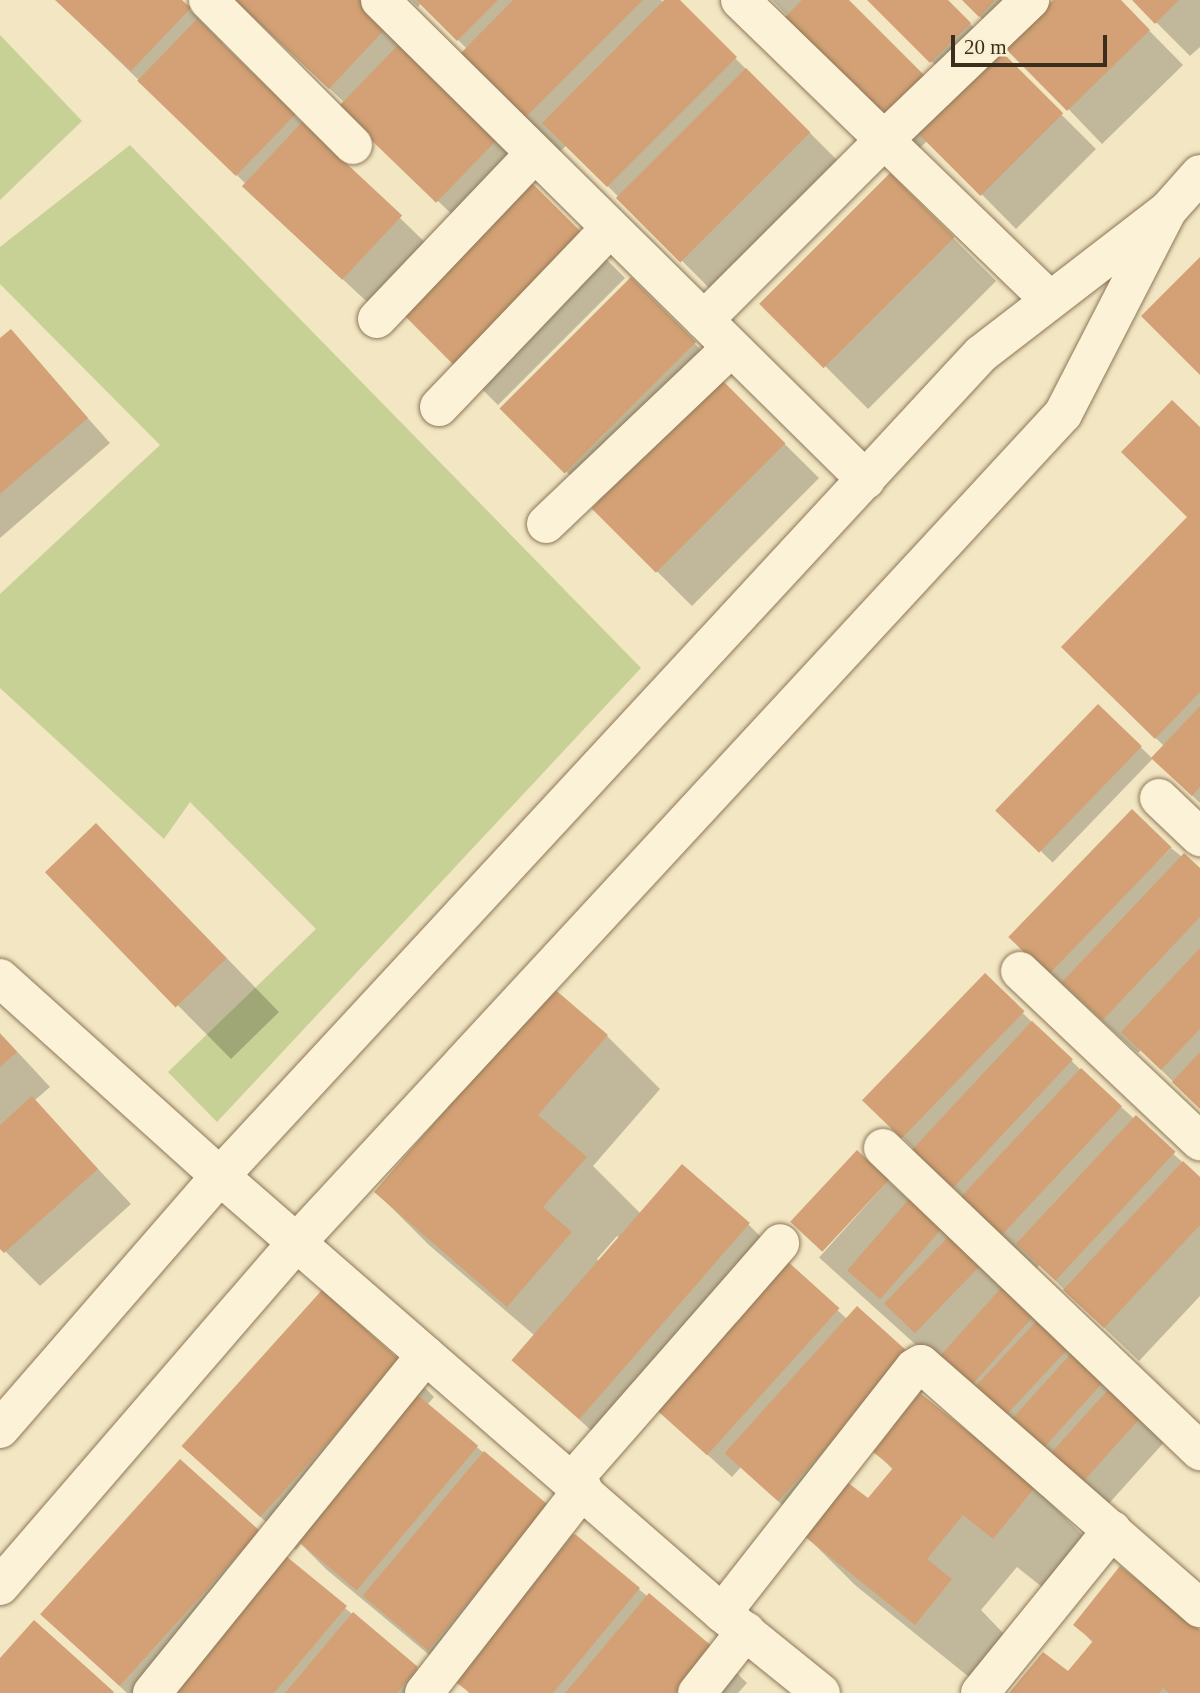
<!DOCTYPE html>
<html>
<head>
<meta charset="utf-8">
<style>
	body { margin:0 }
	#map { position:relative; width:1200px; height:1693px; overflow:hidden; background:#f2e6c3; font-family:Georgia,serif }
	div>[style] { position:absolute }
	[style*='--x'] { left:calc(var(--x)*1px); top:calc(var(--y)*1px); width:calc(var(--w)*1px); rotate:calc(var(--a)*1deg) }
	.green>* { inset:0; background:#c7d195 }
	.shadow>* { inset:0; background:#0003; transform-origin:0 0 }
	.building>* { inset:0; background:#d3a175; transform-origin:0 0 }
	.roads { filter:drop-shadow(0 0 2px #8e7758) drop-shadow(0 0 2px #8e7758) }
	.street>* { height:38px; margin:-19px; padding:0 19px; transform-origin:19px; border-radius:19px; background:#fcf2d7 }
	.secondary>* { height:38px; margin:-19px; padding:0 19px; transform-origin:19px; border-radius:19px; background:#fcf2d7 }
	span { translate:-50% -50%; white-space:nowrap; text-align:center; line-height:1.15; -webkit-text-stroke:5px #f9efd3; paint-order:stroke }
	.scale { position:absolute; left:951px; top:35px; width:156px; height:32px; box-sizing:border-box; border:4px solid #3c2e1d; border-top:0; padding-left:9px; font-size:21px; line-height:24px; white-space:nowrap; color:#3c2e1d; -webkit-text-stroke:5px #f9efd3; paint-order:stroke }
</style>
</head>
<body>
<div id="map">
	<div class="green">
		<i style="clip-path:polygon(0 35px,82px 121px,0 200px)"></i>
		<i style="clip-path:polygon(130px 145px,641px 668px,217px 1122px,168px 1072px,316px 929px,190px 802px,164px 839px,0 688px,0 594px,160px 445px,0 284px,0 247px)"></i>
	</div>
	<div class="shadow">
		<i style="clip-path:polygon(56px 0,180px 0,223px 43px,222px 45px,435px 252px,378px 312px,279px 220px,246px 184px)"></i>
		<i style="clip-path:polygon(234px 0,358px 0,530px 174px,526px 179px,625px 278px,498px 405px,400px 308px,473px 234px,375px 142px,345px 103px)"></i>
		<i style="clip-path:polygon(411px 0,661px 0,664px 3px,677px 0,844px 167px,716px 295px,567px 145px,558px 153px,460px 56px,467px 49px,421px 3px,418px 7px)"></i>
		<i style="clip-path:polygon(772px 0,846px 0,950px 104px,962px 92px,870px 0,946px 0,1096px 149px,1016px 229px,928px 140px,919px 149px)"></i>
		<i style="clip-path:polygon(964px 0,1042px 0,1049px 7px,1055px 0,1119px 0,1183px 65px,1102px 144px)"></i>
		<i style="clip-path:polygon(1134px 0,1200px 0,1200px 47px,1190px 56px)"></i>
		<i style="left:890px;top:175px;width:150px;height:181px;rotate:45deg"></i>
		<i style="clip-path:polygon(631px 280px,728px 377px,723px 383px,819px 478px,692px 606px,594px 509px,599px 504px,503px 409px)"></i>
		<i style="clip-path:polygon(10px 331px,110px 443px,0 538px,0 340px)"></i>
		<i style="clip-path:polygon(1200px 429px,1200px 803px,1153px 758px,1164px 746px,1063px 647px,1189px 517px)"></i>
		<i style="left:1098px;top:706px;width:76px;height:144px;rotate:44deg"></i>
		<i style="clip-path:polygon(1171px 848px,1200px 871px,1200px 1108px,1141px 1050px,1138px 1053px,1047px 972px)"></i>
		<i style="clip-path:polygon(47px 873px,149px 878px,279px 1012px,231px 1059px)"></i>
		<i style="clip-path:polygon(985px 976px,1088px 1077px,1200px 1178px,1200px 1296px,1139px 1361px,1039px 1265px,1037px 1268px,998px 1232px,867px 1102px)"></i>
		<i style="clip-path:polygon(evenodd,552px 989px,607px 1036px,660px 1089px,593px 1166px,641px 1214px,748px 1224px,772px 1248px,603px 1441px,513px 1360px,534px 1335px,429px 1245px,376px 1192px,552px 989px,617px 1236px,620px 1238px,599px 1262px,597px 1259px,617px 1236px)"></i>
		<i style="clip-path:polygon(0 1033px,50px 1087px,34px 1101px,131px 1204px,40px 1286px,0 1246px)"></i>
		<i style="left:888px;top:1181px;width:380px;height:103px;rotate:42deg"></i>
		<i style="clip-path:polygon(evenodd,786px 1262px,847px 1319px,934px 1379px,920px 1395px,1035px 1487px,1088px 1541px,1047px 1591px,1017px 1567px,981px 1610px,1004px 1634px,969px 1677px,855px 1585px,802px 1532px,803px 1524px,741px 1467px,732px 1477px,655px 1407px,786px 1262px,892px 1425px,894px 1427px,875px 1451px,893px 1470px,868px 1500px,842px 1481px,892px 1425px)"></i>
		<i style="clip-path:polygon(400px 1362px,434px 1397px,427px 1405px,548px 1507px,581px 1542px,712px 1649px,747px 1683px,738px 1693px,469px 1693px,457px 1678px,327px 1570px,301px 1544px,296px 1550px,184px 1445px)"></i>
		<i style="clip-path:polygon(180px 1461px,280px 1553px,417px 1669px,442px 1693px,127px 1693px,42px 1614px)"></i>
		<i style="clip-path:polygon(1075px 1624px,1200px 1633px,1200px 1693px,1011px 1693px,1068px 1673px,1093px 1643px)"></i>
	</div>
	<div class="building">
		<i style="clip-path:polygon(55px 0,182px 0,191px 8px,131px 71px)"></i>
		<i style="clip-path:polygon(235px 0,360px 0,388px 26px,329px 89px)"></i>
		<i style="clip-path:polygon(416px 0,498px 0,457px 41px)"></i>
		<i style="clip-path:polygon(513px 0,643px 0,523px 120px,458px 56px)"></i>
		<i style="clip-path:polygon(664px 0,680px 0,737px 57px,607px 187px,542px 123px)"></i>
		<i style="clip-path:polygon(802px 0,849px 0,925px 76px,883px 117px,785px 17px)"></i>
		<i style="clip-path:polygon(867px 0,948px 0,971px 23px,930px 63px)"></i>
		<i style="clip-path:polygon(962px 0,995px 0,979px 17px)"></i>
		<i style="clip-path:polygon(1053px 0,1121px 0,1150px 30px,1067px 111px,1005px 48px)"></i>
		<i style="clip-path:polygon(1132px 0,1179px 0,1155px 24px)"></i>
		<i style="left:197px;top:19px;width:137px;height:86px;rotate:44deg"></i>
		<i style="left:398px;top:45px;width:137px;height:87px;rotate:44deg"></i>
		<i style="left:1001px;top:51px;width:88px;height:117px;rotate:45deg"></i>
		<i style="left:746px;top:68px;width:91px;height:184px;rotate:45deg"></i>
		<i style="left:302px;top:122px;width:137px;height:88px;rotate:43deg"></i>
		<i style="left:890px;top:173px;width:91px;height:185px;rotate:45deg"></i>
		<i style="left:527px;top:178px;width:91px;height:184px;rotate:45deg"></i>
		<i style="clip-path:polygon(1200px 257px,1200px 375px,1141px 316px)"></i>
		<i style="left:631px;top:277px;width:92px;height:186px;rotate:45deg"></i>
		<i style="clip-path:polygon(11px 329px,88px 418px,0 494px,0 338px)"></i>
		<i style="left:721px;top:379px;width:91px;height:183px;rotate:45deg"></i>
		<i style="clip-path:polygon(1172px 400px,1200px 427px,1200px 692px,1155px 739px,1061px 647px,1187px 517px,1121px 452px)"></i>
		<i style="left:1098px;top:704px;width:61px;height:148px;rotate:44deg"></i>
		<i style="clip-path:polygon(1200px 706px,1200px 787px,1192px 796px,1151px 758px)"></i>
		<i style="left:1132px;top:809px;width:55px;height:178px;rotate:44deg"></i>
		<i style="left:96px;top:823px;width:188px;height:71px;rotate:46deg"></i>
		<i style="clip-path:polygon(1184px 853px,1200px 868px,1200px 917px,1103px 1020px,1062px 982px)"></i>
		<i style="clip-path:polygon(1200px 948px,1200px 1029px,1161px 1070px,1121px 1032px)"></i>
		<i style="left:985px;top:973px;width:55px;height:177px;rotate:44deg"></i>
		<i style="clip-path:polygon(552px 987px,608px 1035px,538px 1115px,587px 1157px,543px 1207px,572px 1232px,507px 1307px,374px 1192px)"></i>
		<i style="left:1032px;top:1021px;width:56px;height:176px;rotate:43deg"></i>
		<i style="clip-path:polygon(0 1034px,17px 1052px,0 1067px)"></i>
		<i style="clip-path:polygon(1200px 1052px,1200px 1109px,1172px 1082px)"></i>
		<i style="left:1081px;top:1068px;width:56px;height:177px;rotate:43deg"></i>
		<i style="clip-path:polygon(32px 1096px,98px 1169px,4px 1253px,0 1249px,0 1125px)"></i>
		<i style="left:1136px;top:1115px;width:54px;height:176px;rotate:43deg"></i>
		<i style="left:857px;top:1150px;width:44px;height:98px;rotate:43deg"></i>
		<i style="clip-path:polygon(1183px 1161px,1200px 1177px,1200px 1225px,1104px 1328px,1063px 1290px)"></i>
		<i style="left:682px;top:1164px;width:90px;height:260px;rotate:41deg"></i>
		<i style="left:910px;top:1198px;width:44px;height:96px;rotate:41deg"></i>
		<i style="left:952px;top:1233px;width:43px;height:98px;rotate:44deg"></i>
		<i style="left:786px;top:1260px;width:72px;height:198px;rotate:42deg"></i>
		<i style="left:1003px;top:1286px;width:43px;height:98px;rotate:42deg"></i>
		<i style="left:322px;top:1290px;width:106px;height:210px;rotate:42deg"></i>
		<i style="left:857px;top:1306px;width:72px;height:198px;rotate:42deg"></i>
		<i style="left:1041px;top:1316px;width:42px;height:97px;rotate:43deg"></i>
		<i style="left:1075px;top:1349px;width:43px;height:98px;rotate:42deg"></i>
		<i style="left:1115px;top:1382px;width:43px;height:98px;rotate:42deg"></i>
		<i style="left:413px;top:1391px;width:85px;height:189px;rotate:40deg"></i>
		<i style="clip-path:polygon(920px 1393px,1036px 1486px,993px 1539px,963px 1515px,927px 1559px,952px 1579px,915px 1625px,799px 1532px,843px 1479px,868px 1498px,893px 1468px,873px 1452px)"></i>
		<i style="left:484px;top:1451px;width:85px;height:189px;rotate:40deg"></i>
		<i style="left:180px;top:1459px;width:107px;height:209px;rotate:42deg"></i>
		<i style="clip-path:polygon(575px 1534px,640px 1588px,553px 1693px,470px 1693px,453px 1680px)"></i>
		<i style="clip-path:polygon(281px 1552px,347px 1606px,274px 1693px,162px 1693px)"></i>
		<i style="clip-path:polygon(1120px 1566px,1200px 1630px,1200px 1693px,1169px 1693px,1163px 1688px,1159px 1693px,1009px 1693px,1043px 1652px,1068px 1671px,1093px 1641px,1073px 1625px)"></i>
		<i style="clip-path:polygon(649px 1593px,714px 1648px,675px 1693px,565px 1693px)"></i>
		<i style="clip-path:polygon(353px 1612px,418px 1667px,397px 1693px,285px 1693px)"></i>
		<i style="clip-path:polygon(34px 1620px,114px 1692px,113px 1693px,0 1693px,0 1658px)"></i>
	</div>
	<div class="roads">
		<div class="street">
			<i style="--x:208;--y:0;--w:205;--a:45"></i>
			<i style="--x:380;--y:0;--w:683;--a:44.64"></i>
			<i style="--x:740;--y:0;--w:431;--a:44.1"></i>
			<i style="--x:377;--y:319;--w:228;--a:-46.4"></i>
			<i style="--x:704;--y:320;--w:253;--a:-45"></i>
			<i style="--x:883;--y:141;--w:204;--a:-43.8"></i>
			<i style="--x:439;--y:407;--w:248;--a:-46.3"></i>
			<i style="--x:546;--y:524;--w:255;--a:-43.6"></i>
			<i style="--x:1159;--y:798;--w:57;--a:43.6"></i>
			<i style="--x:1020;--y:971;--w:248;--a:43.4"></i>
			<i style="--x:0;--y:978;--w:296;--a:42"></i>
			<i style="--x:220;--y:1176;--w:666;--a:41.04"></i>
			<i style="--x:722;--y:1613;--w:127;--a:38.9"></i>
			<i style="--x:883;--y:1148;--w:439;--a:43.7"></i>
			<i style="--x:572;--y:1481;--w:316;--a:-48.8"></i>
			<i style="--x:722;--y:1613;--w:311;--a:-51.9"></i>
			<i style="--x:914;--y:1368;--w:8;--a:-30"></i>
			<i style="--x:921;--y:1364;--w:371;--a:41.2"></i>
			<i style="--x:152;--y:1693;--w:435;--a:-51"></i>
			<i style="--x:424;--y:1693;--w:259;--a:-52.1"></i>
			<i style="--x:697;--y:1693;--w:79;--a:-51.7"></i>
			<i style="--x:980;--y:1693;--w:210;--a:-51"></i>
		</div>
		<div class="secondary">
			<i style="--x:0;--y:1429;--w:335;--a:-49"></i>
			<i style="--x:220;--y:1176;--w:1120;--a:-47.21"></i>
			<i style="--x:981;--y:354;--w:236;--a:-37.6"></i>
			<i style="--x:1168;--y:210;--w:48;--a:-48.4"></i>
			<i style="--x:0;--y:1586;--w:454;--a:-49.2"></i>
			<i style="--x:297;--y:1242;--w:1128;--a:-47.23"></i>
			<i style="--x:1063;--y:414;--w:229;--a:-62.8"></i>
		</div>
	</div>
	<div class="scale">20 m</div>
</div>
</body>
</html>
